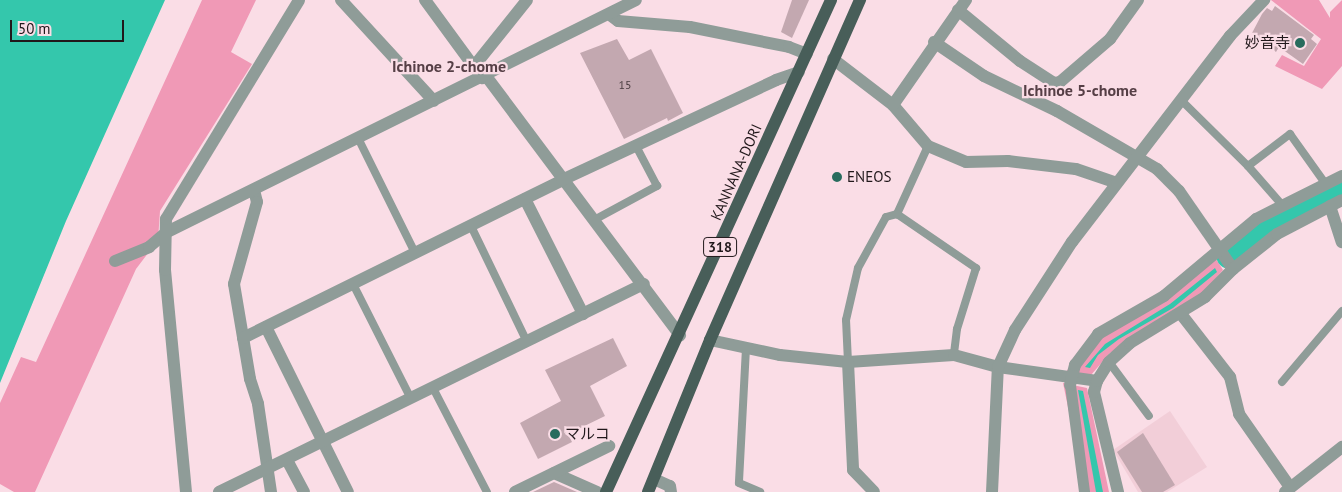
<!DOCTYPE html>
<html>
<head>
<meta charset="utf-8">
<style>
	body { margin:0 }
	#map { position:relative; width:1342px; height:492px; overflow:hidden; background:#fadde6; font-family:"PT Sans","Noto Sans JP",sans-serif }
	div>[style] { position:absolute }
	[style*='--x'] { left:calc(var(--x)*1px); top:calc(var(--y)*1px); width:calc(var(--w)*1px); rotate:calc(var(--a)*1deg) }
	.built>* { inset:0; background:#f2ced8 }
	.green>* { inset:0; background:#f099b6 }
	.water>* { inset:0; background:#34c7ac }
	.river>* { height:28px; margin:-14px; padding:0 14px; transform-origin:14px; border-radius:14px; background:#34c7ac }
	.building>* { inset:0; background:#c3a8b0 }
	.service>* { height:8px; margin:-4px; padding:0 4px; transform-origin:4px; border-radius:4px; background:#8f9c98 }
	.pedestrian>* { height:11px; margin:-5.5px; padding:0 5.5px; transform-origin:5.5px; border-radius:5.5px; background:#8f9c98 }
	.minor>* { height:12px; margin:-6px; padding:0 6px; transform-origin:6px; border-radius:6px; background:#8f9c98 }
	.primary>* { height:12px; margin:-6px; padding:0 6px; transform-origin:6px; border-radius:6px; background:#485e59 }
	.dots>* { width:14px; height:14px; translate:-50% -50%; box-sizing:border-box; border:2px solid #fadde6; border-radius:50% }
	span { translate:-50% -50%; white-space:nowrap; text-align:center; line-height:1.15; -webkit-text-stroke:4.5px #fadde6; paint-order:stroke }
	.number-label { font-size:12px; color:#4a3c40 }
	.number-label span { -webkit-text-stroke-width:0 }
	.shield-label span { padding:1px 4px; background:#fadde6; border:1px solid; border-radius:4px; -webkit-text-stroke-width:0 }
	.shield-label { font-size:14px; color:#21181b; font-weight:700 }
	.poi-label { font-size:15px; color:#21181b }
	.right { translate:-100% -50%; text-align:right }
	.left { translate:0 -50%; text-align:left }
	.street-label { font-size:15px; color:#21181b }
	.neighbourhood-label { font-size:16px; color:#563f46; font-weight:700 }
	.scale { position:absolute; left:10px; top:20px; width:114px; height:22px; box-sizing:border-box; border:2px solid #21181b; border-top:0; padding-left:6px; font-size:15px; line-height:18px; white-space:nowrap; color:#21181b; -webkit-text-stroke:4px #fadde6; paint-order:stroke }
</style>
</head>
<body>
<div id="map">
	<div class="built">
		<i style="clip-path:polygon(1170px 411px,1207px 467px,1167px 492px,1138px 492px,1113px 450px)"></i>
	</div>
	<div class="green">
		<i style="clip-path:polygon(202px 0,256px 0,231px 52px,252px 64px,160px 211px,158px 240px,136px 269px,35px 492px,14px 492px,0 484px,0 403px,21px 357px,36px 362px)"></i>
		<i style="clip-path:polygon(1271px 0,1319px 0,1330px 18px,1330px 12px,1342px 0,1342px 66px,1322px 89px,1275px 66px,1282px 55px,1304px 66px,1321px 39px)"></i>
		<i style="clip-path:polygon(1342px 171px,1342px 193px,1302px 214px,1236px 261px,1230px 261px,1225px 240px)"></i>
		<i style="clip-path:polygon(1211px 251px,1223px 270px,1202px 294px,1110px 353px,1091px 375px,1065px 373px,1098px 332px,1159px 297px)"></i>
		<i style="clip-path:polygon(1063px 383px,1087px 388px,1109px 492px,1079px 492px,1082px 475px)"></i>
	</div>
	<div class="water">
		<i style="clip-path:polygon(0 0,165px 0,66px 221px,0 383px)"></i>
		<i style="clip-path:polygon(1215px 268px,1217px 272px,1173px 308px,1119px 339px,1098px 355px,1090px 368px,1085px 367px,1105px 344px,1170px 304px)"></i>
		<i style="clip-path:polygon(1078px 390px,1083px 391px,1103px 492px,1096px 492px)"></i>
	</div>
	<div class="river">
		<i style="--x:1230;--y:255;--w:18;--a:-45"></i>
		<i style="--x:1243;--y:242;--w:112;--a:-28.2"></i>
	</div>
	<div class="building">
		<i style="clip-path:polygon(792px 0,809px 0,792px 38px,781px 32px)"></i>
		<i style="clip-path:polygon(1275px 6px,1314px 35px,1311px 39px,1317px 44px,1303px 64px,1279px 47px,1276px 52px,1252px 33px,1262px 14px,1267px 8px,1272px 11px)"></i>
		<i style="clip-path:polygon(617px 39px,629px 60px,651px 49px,683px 113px,668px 121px,667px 118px,624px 139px,580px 53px)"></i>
		<i style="clip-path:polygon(613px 338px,627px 366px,590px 386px,605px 416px,568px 434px,572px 442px,538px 459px,520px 423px,561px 401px,545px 370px)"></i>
		<i style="clip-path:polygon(1143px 433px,1175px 485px,1163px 492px,1142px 492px,1117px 452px)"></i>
		<i style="clip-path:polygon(554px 482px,577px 492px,533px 492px)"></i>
	</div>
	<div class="service">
		<i style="--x:1181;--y:100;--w:94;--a:44.6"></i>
		<i style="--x:1248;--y:166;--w:53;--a:-37.3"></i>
		<i style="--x:1290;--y:134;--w:60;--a:54.5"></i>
		<i style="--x:358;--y:138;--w:128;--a:63.6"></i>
		<i style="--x:928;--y:146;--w:75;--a:114.5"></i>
		<i style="--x:897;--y:214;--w:96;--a:34.4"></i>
		<i style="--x:976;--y:268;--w:64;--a:107.3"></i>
		<i style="--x:957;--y:329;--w:26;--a:97"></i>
		<i style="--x:1248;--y:166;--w:53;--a:48.8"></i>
		<i style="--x:594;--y:220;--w:72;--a:-28.4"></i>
		<i style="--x:657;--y:186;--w:45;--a:-117.7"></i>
		<i style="--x:471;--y:226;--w:129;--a:64.2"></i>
		<i style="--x:353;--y:284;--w:129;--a:63.2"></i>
		<i style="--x:746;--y:348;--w:135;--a:93"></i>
		<i style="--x:739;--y:483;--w:23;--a:23"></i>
		<i style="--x:848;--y:362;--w:42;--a:-92.7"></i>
		<i style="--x:846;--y:320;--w:53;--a:-77"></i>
		<i style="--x:858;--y:268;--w:58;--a:-61.2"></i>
		<i style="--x:886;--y:217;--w:11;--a:-15"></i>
		<i style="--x:1109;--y:362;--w:67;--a:53.5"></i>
		<i style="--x:1282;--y:382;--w:93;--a:-49.8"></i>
		<i style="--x:433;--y:388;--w:117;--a:62.6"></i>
	</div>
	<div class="pedestrian">
		<i style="--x:1070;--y:385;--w:108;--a:82.5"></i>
	</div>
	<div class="minor">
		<i style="--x:341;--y:0;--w:137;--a:47.4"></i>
		<i style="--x:425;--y:0;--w:97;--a:53.8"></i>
		<i style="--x:958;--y:10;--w:80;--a:39.4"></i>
		<i style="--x:1020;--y:61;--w:40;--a:32.9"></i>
		<i style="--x:1054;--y:83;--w:6;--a:-9"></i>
		<i style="--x:1060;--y:82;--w:66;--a:-40.7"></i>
		<i style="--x:1110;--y:39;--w:48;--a:-54.3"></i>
		<i style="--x:610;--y:15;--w:10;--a:37"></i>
		<i style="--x:618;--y:21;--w:72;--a:4.8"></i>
		<i style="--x:690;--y:27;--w:101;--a:11.4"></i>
		<i style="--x:789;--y:47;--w:19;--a:21"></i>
		<i style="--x:934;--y:42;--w:60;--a:34.2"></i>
		<i style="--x:984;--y:76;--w:81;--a:25.6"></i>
		<i style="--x:1057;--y:111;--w:116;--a:30.1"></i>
		<i style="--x:1157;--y:169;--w:31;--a:45"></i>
		<i style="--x:1179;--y:191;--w:95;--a:55.3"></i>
		<i style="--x:833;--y:59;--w:76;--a:37.5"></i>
		<i style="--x:893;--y:105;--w:54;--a:49.5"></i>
		<i style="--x:928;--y:146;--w:41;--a:22.8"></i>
		<i style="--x:966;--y:162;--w:42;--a:-1.4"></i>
		<i style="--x:1008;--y:161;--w:68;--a:6.7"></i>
		<i style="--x:1076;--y:169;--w:43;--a:18.9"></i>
		<i style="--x:475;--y:65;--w:83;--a:-51.3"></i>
		<i style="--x:486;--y:76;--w:324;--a:53.2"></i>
		<i style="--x:893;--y:105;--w:128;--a:-55.2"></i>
		<i style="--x:254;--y:190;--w:12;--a:76"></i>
		<i style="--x:257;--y:202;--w:85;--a:105.7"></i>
		<i style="--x:234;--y:284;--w:96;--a:80.4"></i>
		<i style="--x:250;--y:379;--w:26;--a:72"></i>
		<i style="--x:258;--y:404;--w:89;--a:81.6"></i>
		<i style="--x:525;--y:199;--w:129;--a:63.2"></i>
		<i style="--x:1330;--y:206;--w:38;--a:72"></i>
		<i style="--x:115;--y:261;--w:37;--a:-22"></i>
		<i style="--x:149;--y:247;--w:23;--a:-40"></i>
		<i style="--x:167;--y:232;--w:523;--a:-26.32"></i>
		<i style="--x:1181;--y:314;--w:80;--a:52.1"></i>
		<i style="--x:1230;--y:377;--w:38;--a:76"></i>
		<i style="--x:1239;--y:414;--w:89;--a:55.1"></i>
		<i style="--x:266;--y:327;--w:184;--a:63.6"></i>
		<i style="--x:243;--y:338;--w:356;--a:-26.3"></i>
		<i style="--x:562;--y:180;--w:236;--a:-25"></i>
		<i style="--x:776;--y:80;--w:24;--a:-19"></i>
		<i style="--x:710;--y:340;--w:72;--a:12.1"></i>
		<i style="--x:780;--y:355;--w:68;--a:5.9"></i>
		<i style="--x:848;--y:362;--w:106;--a:-3.8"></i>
		<i style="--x:954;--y:355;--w:46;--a:15.3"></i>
		<i style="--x:998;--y:367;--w:100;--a:8"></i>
		<i style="--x:848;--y:362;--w:108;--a:87.3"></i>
		<i style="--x:853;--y:470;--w:30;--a:46"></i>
		<i style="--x:1070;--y:385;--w:21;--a:-76"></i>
		<i style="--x:1075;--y:365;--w:39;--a:-53"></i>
		<i style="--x:1098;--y:334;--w:76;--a:-29.9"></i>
		<i style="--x:1164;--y:296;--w:120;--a:-39.9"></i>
		<i style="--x:1256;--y:219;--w:96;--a:-26.6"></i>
		<i style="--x:287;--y:460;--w:36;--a:62"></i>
		<i style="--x:554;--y:473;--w:47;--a:23.8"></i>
		<i style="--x:654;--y:479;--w:17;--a:24"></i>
		<i style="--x:670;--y:486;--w:6;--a:81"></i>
		<i style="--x:186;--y:492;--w:223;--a:-95.4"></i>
		<i style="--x:165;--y:270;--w:51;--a:-88.9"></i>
		<i style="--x:166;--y:219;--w:256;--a:-58.7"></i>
		<i style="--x:219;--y:492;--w:473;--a:-26.1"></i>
		<i style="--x:515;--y:492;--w:105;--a:-26.1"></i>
		<i style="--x:992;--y:492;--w:125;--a:-87.3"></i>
		<i style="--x:998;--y:367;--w:41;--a:-65.3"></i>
		<i style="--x:1015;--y:330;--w:105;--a:-57.1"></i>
		<i style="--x:1072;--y:242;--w:260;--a:-52.5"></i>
		<i style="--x:1230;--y:36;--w:50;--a:-46.6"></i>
		<i style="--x:1118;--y:492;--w:103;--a:-103.5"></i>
		<i style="--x:1094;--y:392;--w:11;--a:-75"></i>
		<i style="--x:1097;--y:381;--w:22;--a:-58"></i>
		<i style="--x:1109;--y:362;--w:28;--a:-42"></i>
		<i style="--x:1130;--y:343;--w:88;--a:-31.5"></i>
		<i style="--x:1205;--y:297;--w:40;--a:-45"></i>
		<i style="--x:1233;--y:269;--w:56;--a:-38.5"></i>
		<i style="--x:1277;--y:234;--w:73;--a:-27.6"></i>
		<i style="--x:1285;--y:492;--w:73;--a:-38.3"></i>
	</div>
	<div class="primary">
		<i style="--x:606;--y:492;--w:541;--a:-65.42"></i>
		<i style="--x:648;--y:492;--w:164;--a:-67.8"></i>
		<i style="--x:710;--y:340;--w:372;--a:-66.2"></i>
	</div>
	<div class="dots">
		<i style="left:1300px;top:43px;background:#286c5e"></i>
		<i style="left:837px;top:177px;background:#286c5e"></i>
		<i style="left:555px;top:434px;background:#286c5e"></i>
	</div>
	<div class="number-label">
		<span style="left:625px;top:85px">15</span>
	</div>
	<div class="shield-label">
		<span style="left:720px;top:247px">318</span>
	</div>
	<div class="poi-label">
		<span class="right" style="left:1290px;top:43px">妙音寺</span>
		<span class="left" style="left:847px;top:177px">ENEOS</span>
		<span class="left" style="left:565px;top:434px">マルコ</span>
	</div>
	<div class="street-label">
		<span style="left:736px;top:172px;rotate:-66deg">KANNANA-DORI</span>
	</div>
	<div class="neighbourhood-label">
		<span style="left:449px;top:66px">Ichinoe 2-chome</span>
		<span style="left:1080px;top:90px">Ichinoe 5-chome</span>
	</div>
	<div class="scale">50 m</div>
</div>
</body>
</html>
